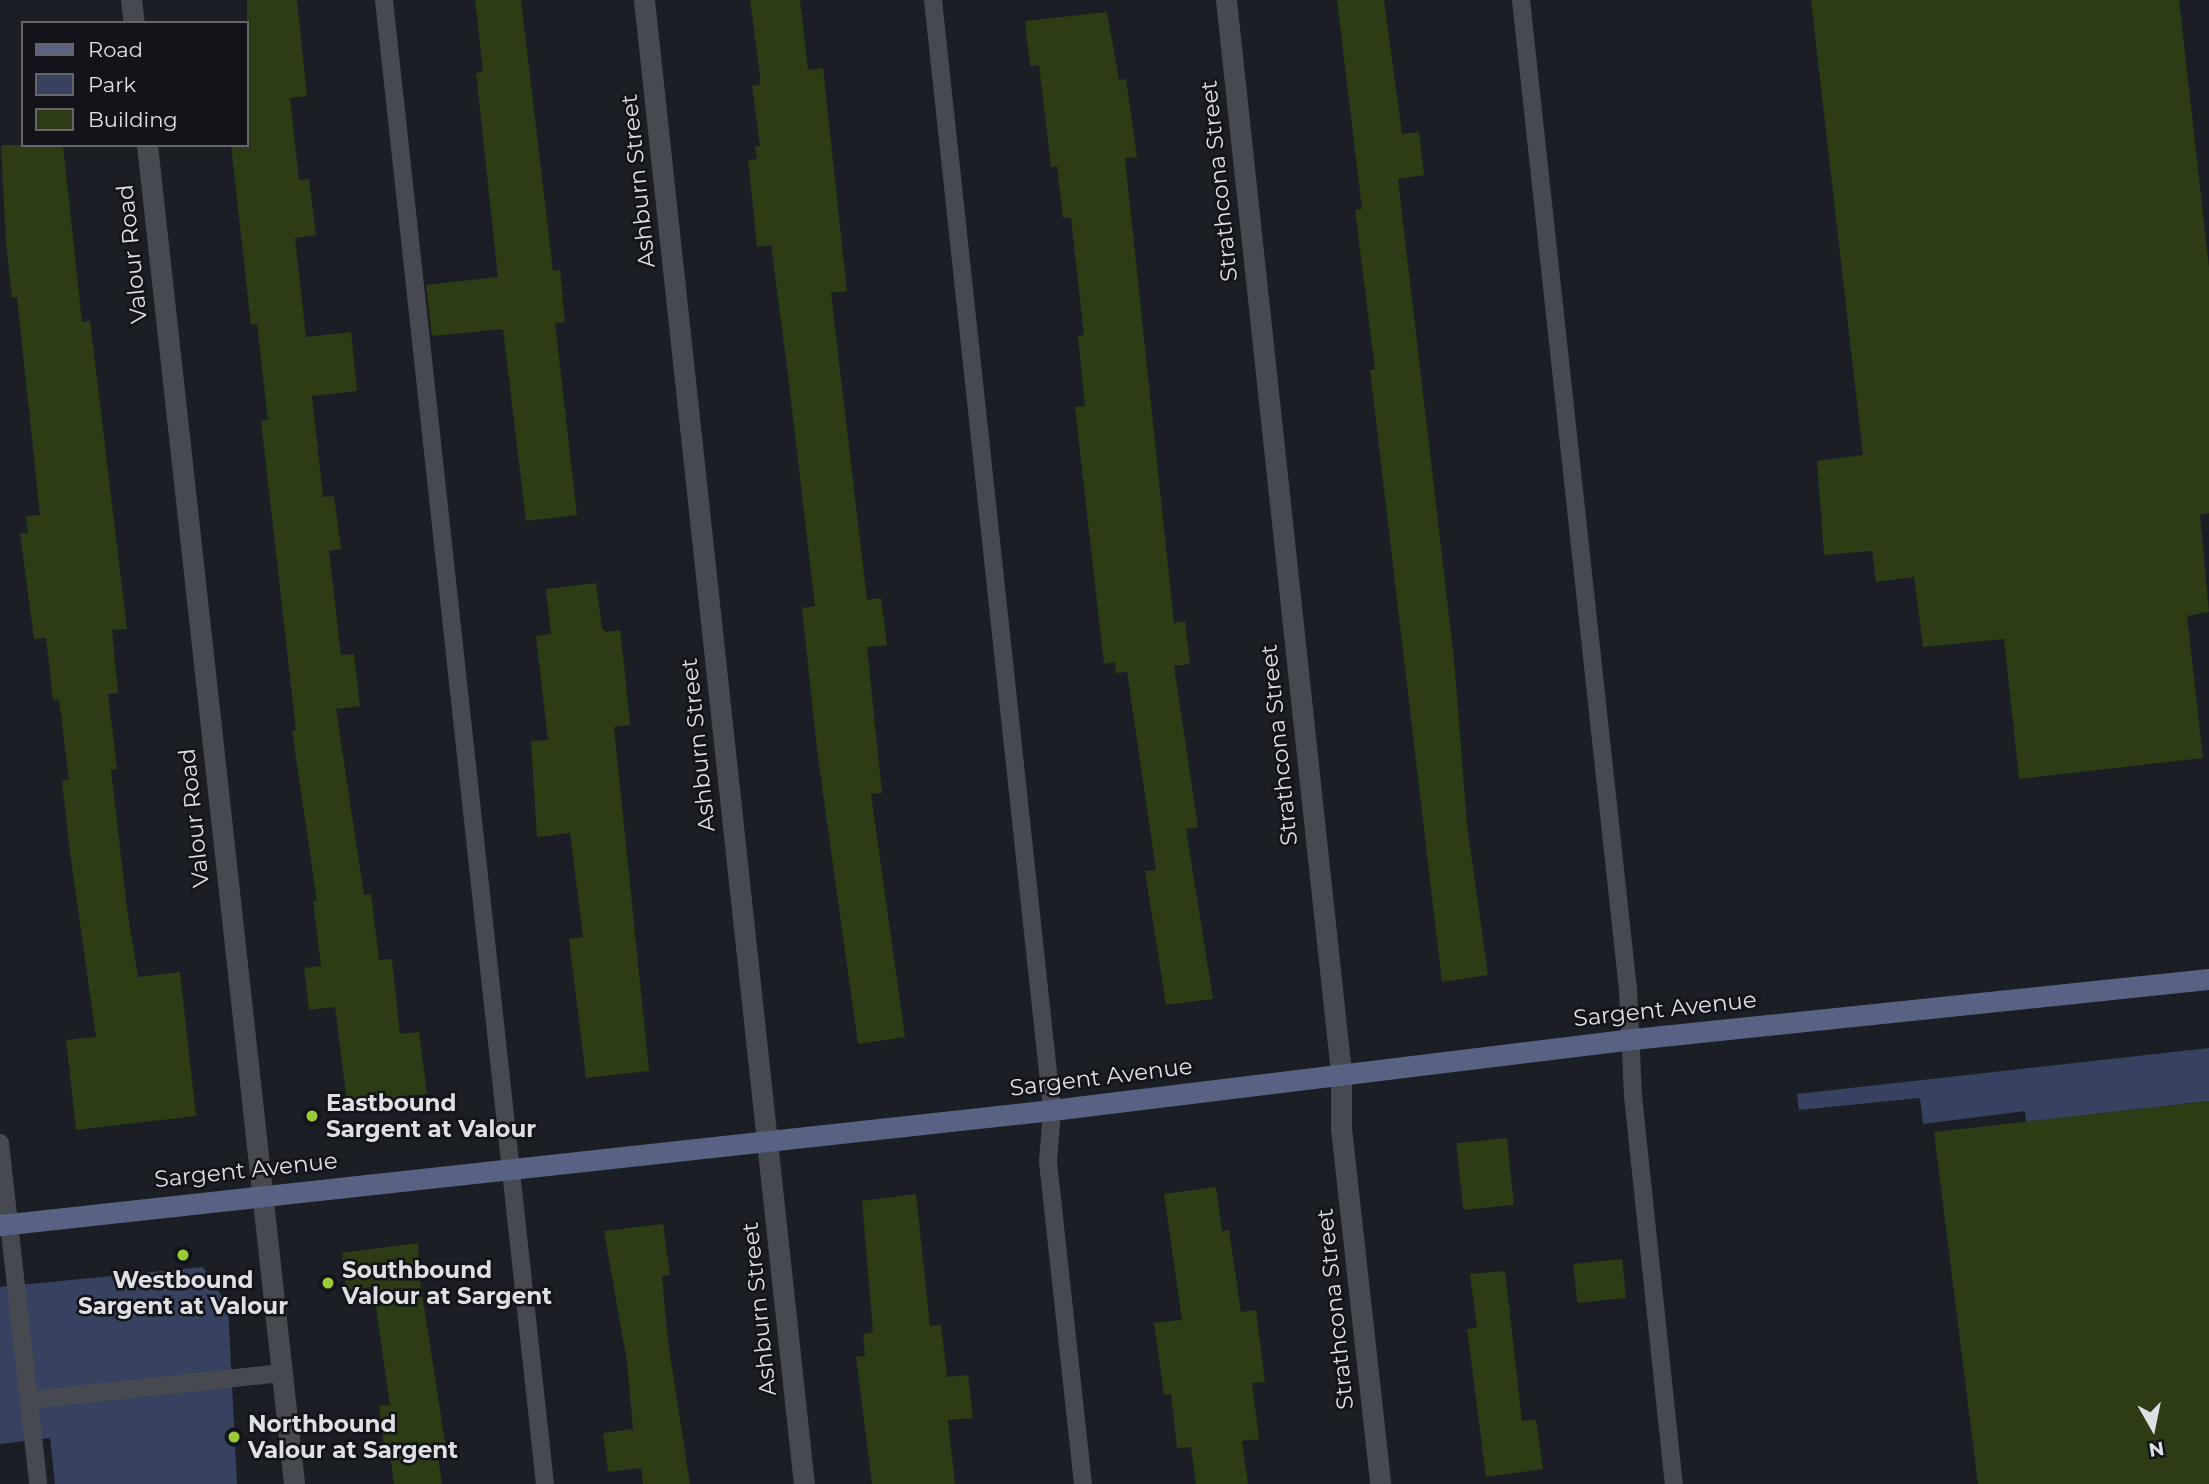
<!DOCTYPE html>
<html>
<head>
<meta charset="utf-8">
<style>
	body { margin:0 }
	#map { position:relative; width:2209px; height:1484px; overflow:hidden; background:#1b1e24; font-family:Montserrat,sans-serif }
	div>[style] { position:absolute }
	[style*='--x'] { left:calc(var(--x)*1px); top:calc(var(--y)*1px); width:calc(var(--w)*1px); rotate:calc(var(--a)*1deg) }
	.green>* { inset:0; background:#384260 }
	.building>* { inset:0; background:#2d3c14; transform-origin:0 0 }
	.lane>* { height:18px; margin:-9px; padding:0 9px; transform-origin:9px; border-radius:9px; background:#474951 }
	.street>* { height:21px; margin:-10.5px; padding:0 10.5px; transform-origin:10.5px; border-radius:10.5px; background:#474951 }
	.secondary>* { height:21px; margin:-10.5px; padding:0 10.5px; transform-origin:10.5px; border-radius:10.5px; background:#596282 }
	.dots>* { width:19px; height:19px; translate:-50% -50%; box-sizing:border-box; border:4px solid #12141a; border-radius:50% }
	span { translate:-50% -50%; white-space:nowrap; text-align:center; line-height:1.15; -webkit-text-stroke:5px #12141a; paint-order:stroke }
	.street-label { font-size:23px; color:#dee0e4 }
	.poi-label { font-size:23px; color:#dee0e4; font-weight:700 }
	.left { translate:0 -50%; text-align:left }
	.legend { position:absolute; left:21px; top:21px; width:228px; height:126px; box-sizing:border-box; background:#12141a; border:2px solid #64666b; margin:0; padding:9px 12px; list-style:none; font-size:21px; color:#dee0e4 }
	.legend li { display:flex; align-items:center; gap:14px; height:35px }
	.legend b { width:35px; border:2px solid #64666b }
	.north { position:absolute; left:2118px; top:1393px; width:70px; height:70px; -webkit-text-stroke:5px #12141a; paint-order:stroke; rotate:171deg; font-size:19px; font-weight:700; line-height:28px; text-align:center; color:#dee0e4 }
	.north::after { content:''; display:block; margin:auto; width:24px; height:32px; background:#dee0e4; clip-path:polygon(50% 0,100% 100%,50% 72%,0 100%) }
</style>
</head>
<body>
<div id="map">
	<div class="green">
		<i style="clip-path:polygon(2209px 1048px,2209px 1101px,2026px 1122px,2025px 1111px,1923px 1124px,1920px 1098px,1799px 1110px,1797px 1094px)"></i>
		<i style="clip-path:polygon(203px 1267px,228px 1306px,237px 1484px,55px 1484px,50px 1438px,0 1444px,0 1287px)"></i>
	</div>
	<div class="building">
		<i style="clip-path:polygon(247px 0,297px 0,307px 96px,290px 98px,299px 180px,309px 179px,316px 235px,295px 238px,306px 337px,351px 332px,357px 391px,312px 396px,323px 497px,334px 496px,341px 549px,329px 551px,341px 655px,354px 654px,360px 706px,336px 709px,364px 895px,371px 894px,379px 960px,392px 959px,400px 1034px,419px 1032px,427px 1094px,347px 1103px,335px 1007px,309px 1010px,304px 968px,321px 966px,313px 901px,317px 901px,292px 731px,296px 730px,261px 421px,268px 420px,257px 324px,251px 325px,231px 145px,247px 145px)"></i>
		<i style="clip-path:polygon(475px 0,521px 0,553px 271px,560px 270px,565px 322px,555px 323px,577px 515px,526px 521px,503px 329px,432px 336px,426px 285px,498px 277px,476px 73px,483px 72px)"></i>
		<i style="clip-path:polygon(750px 0,800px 0,808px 70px,823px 68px,847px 291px,831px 293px,867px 600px,881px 598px,887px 645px,867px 647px,882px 793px,871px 794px,905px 1037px,858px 1044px,817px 750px,802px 608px,815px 606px,788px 375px,771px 245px,757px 247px,748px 160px,757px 159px,755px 147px,760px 146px,752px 86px,760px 84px,760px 76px)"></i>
		<i style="clip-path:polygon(1337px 0,1384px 0,1402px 134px,1419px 132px,1424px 175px,1398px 179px,1454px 659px,1467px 825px,1488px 975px,1442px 982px,1370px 370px,1375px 370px,1355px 210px,1362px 209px)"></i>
		<i style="clip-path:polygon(1811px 0,2179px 0,2209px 267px,2209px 513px,2200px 515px,2209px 612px,2187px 616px,2203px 758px,2019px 779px,2004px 639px,1923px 647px,1914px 577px,1876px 582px,1872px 551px,1824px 555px,1817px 461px,1863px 455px)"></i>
		<i style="clip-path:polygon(1107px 12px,1119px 80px,1126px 79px,1137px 157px,1125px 158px,1174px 623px,1185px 621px,1190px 664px,1174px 666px,1198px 827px,1186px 829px,1213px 999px,1166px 1005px,1145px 871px,1156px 870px,1127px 672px,1116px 673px,1115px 662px,1104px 664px,1075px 407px,1085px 406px,1078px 336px,1084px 335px,1071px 218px,1063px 218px,1057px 166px,1051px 167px,1039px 65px,1030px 66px,1025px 21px)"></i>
		<i style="clip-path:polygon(1px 145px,63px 145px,82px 322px,90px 321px,127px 629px,112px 630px,118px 693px,108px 694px,117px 769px,111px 770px,127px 908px,138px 977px,180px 972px,196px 1116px,76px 1130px,66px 1040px,96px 1037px,69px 845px,62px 781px,69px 780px,59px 699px,53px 700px,46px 638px,34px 639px,20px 533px,28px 533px,26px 516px,40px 515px,17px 297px,12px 298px,6px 244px)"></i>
		<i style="clip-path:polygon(596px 583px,602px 628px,606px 632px,620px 630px,624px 664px,630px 725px,614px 727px,649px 1071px,586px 1078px,569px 939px,583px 937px,570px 833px,537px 837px,531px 741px,548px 740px,536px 636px,551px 634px,546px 589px)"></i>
		<i style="clip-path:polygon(2209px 1101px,2209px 1484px,1978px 1484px,1934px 1132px)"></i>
		<i style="left:1507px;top:1138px;width:67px;height:51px;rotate:84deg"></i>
		<i style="clip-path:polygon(1216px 1187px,1222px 1231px,1229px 1230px,1241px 1312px,1256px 1310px,1265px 1382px,1252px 1383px,1259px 1439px,1242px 1441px,1248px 1484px,1196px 1484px,1191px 1447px,1177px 1448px,1171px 1394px,1164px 1395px,1154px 1323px,1182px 1320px,1164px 1194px)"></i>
		<i style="clip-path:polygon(916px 1194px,930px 1326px,941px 1325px,947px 1377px,968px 1375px,973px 1418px,948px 1420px,955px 1484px,872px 1484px,856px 1357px,865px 1356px,863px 1334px,873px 1332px,862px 1201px)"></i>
		<i style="clip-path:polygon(663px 1224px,670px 1275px,662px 1276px,668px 1342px,690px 1484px,643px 1484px,641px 1468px,608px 1472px,603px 1433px,633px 1429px,627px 1362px,604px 1231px)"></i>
		<i style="clip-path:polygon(418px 1243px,420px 1281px,446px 1448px,437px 1449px,442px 1484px,394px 1484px,390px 1454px,385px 1455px,379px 1406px,390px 1405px,373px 1287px,346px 1290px,342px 1253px)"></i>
		<i style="left:1622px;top:1259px;width:39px;height:49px;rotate:84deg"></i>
		<i style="clip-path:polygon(1505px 1271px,1522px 1421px,1536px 1419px,1543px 1469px,1486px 1477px,1467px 1329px,1477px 1328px,1470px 1274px)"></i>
	</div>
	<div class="lane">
		<i style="--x:384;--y:0;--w:1493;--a:83.81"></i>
		<i style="--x:933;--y:0;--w:1116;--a:83.88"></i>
		<i style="--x:1052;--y:1110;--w:52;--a:94.4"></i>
		<i style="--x:1048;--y:1162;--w:324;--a:83.8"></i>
		<i style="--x:1521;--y:0;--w:995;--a:83.83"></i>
		<i style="--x:1628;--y:989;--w:107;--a:87.3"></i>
		<i style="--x:1633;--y:1096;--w:390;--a:84"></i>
		<i style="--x:0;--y:1143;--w:343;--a:83.6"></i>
		<i style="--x:29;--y:1400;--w:252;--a:-6.1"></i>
	</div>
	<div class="street">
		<i style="--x:131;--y:0;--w:23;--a:83"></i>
		<i style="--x:644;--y:0;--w:1493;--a:83.85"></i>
		<i style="--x:1226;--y:0;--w:1078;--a:83.88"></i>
		<i style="--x:1341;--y:1072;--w:56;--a:90"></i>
		<i style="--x:1341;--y:1128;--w:358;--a:83.7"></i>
		<i style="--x:147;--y:145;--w:1347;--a:83.73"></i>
	</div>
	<div class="secondary">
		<i style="--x:0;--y:1225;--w:1058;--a:-6.24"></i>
		<i style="--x:1052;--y:1110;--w:585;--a:-6.97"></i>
		<i style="--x:1633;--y:1039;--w:579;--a:-5.95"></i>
	</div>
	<div class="dots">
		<i style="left:312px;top:1116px;background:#9acb35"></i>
		<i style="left:183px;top:1255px;background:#9acb35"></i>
		<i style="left:328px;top:1283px;background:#9acb35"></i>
		<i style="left:234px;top:1437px;background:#9acb35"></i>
	</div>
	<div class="street-label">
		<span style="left:638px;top:181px;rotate:-96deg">Ashburn Street</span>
		<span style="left:1219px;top:181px;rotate:-96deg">Strathcona Street</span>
		<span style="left:132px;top:254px;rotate:-96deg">Valour Road</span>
		<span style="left:698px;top:745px;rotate:-96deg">Ashburn Street</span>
		<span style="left:1279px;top:745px;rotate:-96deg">Strathcona Street</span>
		<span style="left:194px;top:818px;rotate:-96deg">Valour Road</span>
		<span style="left:1665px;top:1009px;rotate:-6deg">Sargent Avenue</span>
		<span style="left:1101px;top:1077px;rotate:-7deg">Sargent Avenue</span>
		<span style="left:246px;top:1170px;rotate:-6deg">Sargent Avenue</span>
		<span style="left:759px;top:1309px;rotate:-96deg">Ashburn Street</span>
		<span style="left:1335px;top:1309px;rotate:-96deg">Strathcona Street</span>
	</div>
	<div class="poi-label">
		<span class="left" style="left:326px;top:1116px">Eastbound<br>Sargent at Valour</span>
		<span class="left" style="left:342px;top:1283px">Southbound<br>Valour at Sargent</span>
		<span style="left:183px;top:1293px">Westbound<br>Sargent at Valour</span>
		<span class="left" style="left:248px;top:1437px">Northbound<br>Valour at Sargent</span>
	</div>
	<ul class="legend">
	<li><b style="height:9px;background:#596282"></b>Road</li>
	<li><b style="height:19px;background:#384260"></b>Park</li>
	<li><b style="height:19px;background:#2d3c14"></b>Building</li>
	</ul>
	<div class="north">N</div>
</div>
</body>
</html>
